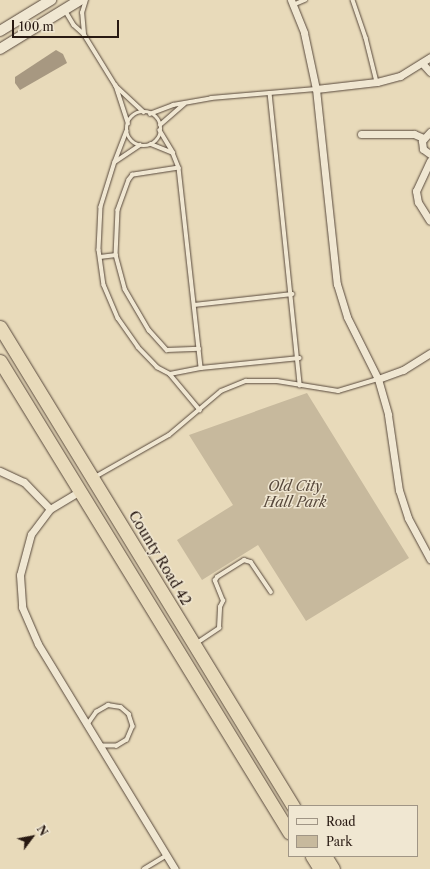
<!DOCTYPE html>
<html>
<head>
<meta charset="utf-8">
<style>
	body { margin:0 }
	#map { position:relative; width:430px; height:869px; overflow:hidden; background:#e8daba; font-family:"Libre Caslon Text",serif }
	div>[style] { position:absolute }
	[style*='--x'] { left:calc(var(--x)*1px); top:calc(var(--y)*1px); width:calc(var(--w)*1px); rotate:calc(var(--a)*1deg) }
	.green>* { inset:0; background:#c7b99d }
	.water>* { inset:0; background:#a79881 }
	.roads { filter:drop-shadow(0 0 1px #58493c) drop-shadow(0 0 1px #58493c) }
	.lane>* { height:3.5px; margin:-1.75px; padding:0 1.75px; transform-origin:1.75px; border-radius:1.75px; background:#f0e7d2 }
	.lane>.ring { margin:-1.75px; padding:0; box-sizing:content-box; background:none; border:3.5px solid #f0e7d2; border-radius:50% }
	.street>* { height:7px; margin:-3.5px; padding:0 3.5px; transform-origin:3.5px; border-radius:3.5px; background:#f0e7d2 }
	.secondary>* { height:10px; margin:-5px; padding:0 5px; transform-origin:5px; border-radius:5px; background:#f0e7d2 }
	.highway>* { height:13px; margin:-6.5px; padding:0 6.5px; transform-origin:6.5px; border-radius:6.5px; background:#e8daba }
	span { translate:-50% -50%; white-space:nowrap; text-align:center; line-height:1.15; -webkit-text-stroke:3px #f0e7d2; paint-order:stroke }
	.park-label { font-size:14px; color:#58493c; font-style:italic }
	.street-label { font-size:14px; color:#281912 }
	.legend { position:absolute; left:288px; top:805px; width:130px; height:52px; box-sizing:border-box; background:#f0e7d2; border:1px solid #a09585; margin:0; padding:5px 7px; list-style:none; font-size:12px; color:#281912 }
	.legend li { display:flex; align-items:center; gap:8px; height:20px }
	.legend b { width:20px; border:1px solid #a09585 }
	.north { position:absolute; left:12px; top:817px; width:40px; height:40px; -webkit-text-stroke:3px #f0e7d2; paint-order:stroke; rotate:58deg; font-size:11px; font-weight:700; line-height:16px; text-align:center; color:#281912 }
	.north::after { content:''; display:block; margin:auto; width:14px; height:18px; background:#281912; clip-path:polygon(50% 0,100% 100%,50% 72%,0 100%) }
	.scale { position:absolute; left:12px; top:20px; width:107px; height:18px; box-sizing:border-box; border:2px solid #281912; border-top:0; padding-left:5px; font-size:12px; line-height:14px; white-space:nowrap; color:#281912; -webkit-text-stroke:3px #f0e7d2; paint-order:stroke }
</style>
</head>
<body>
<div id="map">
	<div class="green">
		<i style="clip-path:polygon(307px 393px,409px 558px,306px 621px,258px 545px,202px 580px,177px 540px,233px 505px,189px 435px)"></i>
	</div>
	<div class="water">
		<i style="clip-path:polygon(56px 50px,63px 54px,67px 63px,20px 90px,15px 83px,15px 77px)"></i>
	</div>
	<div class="roads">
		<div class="lane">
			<i style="--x:353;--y:0;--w:40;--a:71.1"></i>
			<i style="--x:366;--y:38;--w:45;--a:76"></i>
			<i style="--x:293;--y:5;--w:13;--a:-23"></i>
			<i style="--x:65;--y:10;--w:17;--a:59"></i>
			<i style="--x:74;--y:25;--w:13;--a:42"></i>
			<i style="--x:84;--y:34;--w:61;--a:58.4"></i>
			<i style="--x:84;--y:34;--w:21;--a:-95"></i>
			<i style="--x:82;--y:13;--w:14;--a:-73"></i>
			<i style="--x:270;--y:93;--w:294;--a:84.1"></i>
			<i class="ring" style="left:127px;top:112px;width:30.5px;height:30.5px"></i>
			<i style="--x:150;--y:114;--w:25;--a:-21"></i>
			<i style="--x:173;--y:105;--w:39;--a:-10"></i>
			<i style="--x:211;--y:98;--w:105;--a:-4.9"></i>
			<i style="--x:128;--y:124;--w:40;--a:-108"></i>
			<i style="--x:116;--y:86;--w:38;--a:43"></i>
			<i style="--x:160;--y:125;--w:32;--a:-41"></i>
			<i style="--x:127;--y:131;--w:33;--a:111"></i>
			<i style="--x:115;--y:162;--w:30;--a:-34"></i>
			<i style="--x:151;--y:144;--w:24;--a:22"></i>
			<i style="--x:173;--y:153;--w:26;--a:-121"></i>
			<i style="--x:173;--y:153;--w:16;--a:68"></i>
			<i style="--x:179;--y:168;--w:201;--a:83.7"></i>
			<i style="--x:201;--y:368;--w:99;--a:-5.8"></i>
			<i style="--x:115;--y:162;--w:47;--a:107.3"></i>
			<i style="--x:101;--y:207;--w:43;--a:92.7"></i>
			<i style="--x:99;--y:250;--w:35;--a:82"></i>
			<i style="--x:104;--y:285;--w:36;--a:67"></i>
			<i style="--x:118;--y:318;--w:35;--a:55"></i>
			<i style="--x:138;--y:347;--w:28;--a:46"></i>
			<i style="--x:157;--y:367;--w:15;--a:28"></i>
			<i style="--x:170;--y:374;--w:32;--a:-11"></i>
			<i style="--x:179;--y:168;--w:47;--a:171.3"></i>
			<i style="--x:133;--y:175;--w:6;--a:129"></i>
			<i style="--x:129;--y:180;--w:32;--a:110"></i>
			<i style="--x:118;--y:210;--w:45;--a:92.5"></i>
			<i style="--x:116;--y:255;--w:35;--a:75"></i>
			<i style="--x:125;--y:289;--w:48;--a:59.7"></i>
			<i style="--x:149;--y:330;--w:27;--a:48"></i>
			<i style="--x:167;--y:350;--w:32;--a:-2"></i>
			<i style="--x:100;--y:257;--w:16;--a:-7"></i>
			<i style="--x:194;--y:305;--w:99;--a:-6.4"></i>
			<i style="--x:170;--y:374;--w:47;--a:50.2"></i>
			<i style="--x:95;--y:477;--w:85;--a:-29.6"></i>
			<i style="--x:169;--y:435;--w:68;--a:-40.2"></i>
			<i style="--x:221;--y:391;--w:27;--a:-22"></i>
			<i style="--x:246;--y:381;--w:31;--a:0"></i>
			<i style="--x:277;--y:381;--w:62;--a:9.3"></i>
			<i style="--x:338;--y:391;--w:42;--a:-16.7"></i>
			<i style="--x:197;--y:643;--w:27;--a:-34"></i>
			<i style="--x:219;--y:628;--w:21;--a:-87"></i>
			<i style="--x:220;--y:607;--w:7;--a:-63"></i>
			<i style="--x:223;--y:601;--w:22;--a:-112"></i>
			<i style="--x:215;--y:581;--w:4;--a:-63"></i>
			<i style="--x:217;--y:577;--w:32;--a:-32"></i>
			<i style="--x:244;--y:560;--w:7;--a:16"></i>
			<i style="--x:251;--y:562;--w:36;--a:56"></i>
			<i style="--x:87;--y:725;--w:16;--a:-55"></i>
			<i style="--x:96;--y:712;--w:14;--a:-30"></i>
			<i style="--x:108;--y:705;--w:13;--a:9"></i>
			<i style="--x:121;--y:707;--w:11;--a:41"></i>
			<i style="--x:129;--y:714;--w:13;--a:72"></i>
			<i style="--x:133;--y:726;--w:15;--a:113"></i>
			<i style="--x:127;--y:740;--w:12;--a:149"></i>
			<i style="--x:117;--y:746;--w:16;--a:180"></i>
			<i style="--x:144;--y:869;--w:27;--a:-31"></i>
		</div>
		<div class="street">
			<i style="--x:291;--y:0;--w:35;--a:68"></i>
			<i style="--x:304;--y:33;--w:57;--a:77.9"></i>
			<i style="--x:316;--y:89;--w:196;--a:83.9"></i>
			<i style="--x:337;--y:284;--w:34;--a:73"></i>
			<i style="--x:347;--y:317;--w:69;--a:63.4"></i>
			<i style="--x:378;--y:379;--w:37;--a:74"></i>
			<i style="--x:388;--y:415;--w:76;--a:81.7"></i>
			<i style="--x:399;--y:490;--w:29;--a:72"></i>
			<i style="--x:408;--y:518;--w:47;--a:61.8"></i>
			<i style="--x:422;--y:63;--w:12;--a:48"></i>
			<i style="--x:316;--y:89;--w:61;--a:-6.5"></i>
			<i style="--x:377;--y:82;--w:24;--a:-15"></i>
			<i style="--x:400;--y:76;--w:36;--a:-32"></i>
			<i style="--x:430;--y:132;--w:12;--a:132"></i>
			<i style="--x:422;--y:141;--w:8;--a:83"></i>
			<i style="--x:423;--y:149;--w:9;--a:36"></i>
			<i style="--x:361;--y:134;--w:53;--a:0"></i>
			<i style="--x:414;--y:134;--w:10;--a:24"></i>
			<i style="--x:430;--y:161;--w:33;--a:115"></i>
			<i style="--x:416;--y:191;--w:11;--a:80"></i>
			<i style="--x:418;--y:202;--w:22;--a:58"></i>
			<i style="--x:378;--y:379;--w:27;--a:-20"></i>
			<i style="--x:403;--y:370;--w:32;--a:-32"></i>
			<i style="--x:0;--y:471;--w:26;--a:25"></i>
			<i style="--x:24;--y:482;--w:37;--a:46"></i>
			<i style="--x:80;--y:491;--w:35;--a:149"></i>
			<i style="--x:50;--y:509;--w:31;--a:127"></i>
			<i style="--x:31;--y:534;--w:42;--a:105"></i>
			<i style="--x:20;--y:575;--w:32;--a:86"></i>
			<i style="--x:22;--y:607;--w:40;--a:66.6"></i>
			<i style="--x:38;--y:644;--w:263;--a:58.7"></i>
		</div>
		<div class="secondary">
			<i style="--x:0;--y:31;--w:60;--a:-31.3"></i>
			<i style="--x:0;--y:49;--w:94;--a:-31.5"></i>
		</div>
		<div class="highway">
			<i style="--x:0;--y:327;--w:562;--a:58.55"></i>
			<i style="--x:0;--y:361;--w:553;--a:58.47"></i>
			<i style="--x:312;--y:856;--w:15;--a:58"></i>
			<i style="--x:325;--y:856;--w:15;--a:58"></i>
		</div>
	</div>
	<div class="park-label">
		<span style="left:295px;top:494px">Old City<br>Hall Park</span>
	</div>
	<div class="street-label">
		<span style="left:160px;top:558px;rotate:59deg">County Road 42</span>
	</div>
	<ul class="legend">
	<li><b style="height:5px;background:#f0e7d2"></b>Road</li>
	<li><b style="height:11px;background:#c7b99d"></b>Park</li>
	</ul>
	<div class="north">N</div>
	<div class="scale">100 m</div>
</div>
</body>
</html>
